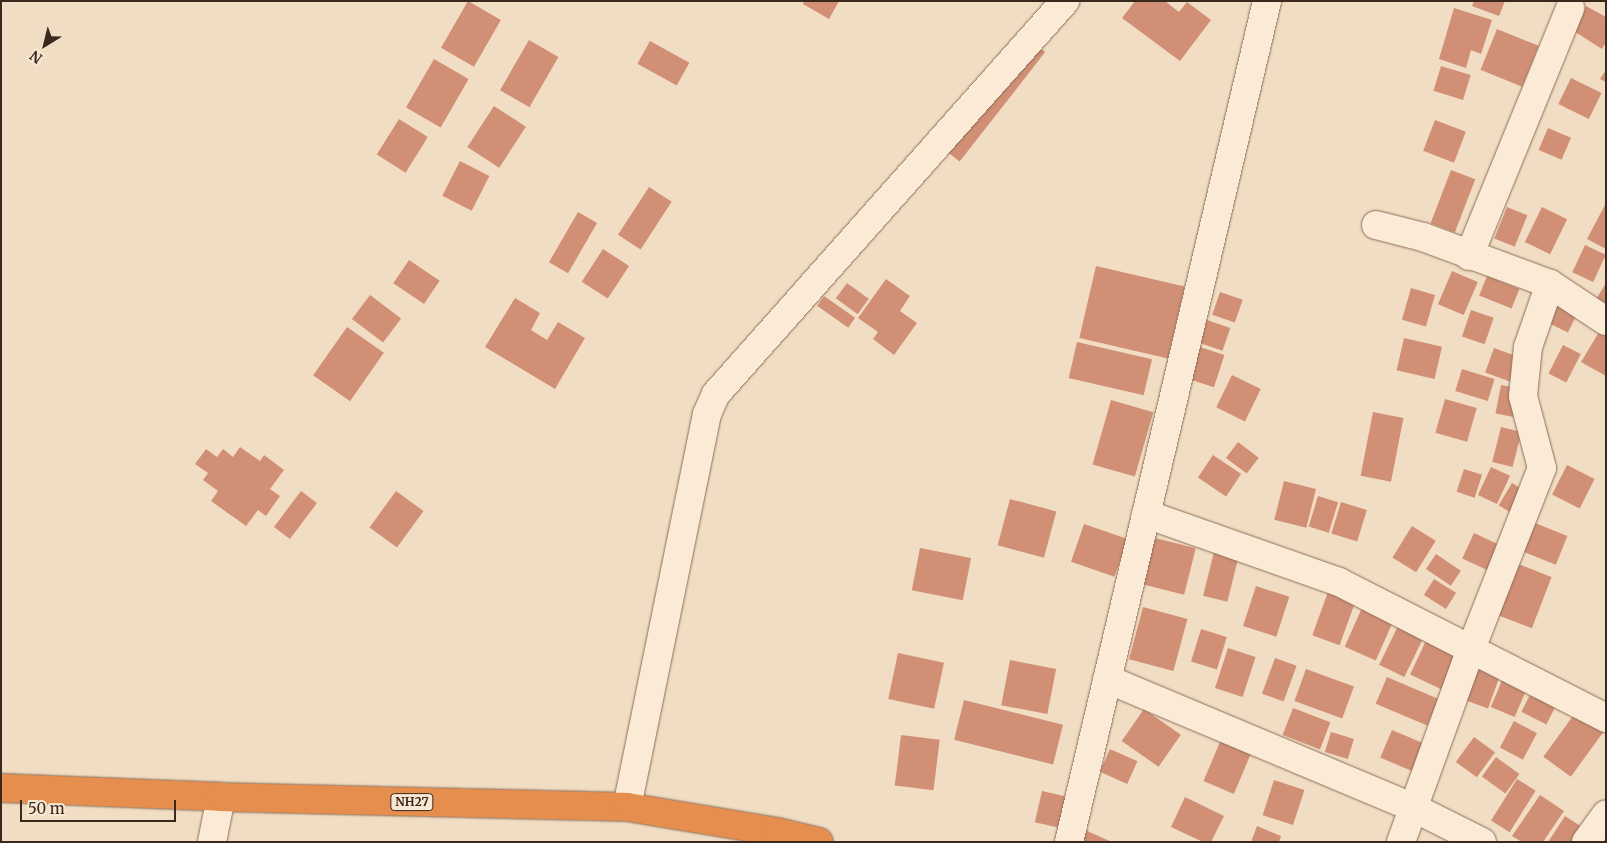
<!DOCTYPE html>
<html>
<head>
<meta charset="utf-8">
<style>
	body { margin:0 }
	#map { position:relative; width:1607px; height:843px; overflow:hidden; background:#f1ddc3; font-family:Merriweather,serif }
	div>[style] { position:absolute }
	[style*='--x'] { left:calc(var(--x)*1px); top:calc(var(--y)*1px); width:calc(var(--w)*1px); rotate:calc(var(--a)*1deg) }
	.building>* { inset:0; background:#d19076; transform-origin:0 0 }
	.roads { filter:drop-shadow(0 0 1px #8c6d58) drop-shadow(0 0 1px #8c6d58) }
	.minor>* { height:28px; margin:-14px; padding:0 14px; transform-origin:14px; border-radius:14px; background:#fbebd6 }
	.highway>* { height:28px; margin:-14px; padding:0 14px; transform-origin:14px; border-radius:14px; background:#e58e4e }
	span { translate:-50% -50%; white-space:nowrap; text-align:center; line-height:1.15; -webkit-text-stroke:4px #f8e8d3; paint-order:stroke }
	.shield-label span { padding:1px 4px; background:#f8e8d3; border:1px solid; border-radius:4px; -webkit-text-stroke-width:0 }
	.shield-label { font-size:12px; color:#3b281d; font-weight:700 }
	.frame { position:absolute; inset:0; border:2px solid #3b281d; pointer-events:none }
	.north { position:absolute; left:20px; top:20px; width:50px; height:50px; -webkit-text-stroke:4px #f8e8d3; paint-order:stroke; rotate:216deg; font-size:14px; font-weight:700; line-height:20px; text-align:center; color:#3b281d }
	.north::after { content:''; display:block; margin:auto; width:18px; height:22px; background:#3b281d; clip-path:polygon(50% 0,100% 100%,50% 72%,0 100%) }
	.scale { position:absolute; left:20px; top:800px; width:156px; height:22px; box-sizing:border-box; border:2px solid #3b281d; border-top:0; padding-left:6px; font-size:15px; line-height:18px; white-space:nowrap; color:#3b281d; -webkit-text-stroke:4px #f8e8d3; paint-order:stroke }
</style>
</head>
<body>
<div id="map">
	<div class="building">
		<i style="left:468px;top:1px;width:38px;height:54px;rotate:30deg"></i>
		<i style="clip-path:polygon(804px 1px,839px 1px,829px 19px,803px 4px)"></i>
		<i style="clip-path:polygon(1135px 1px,1165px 1px,1179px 12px,1187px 2px,1211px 20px,1180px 61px,1122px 18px)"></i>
		<i style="clip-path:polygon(1474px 1px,1505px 1px,1499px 16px,1472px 6px)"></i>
		<i style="clip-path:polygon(1586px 6px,1606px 17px,1606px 42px,1602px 49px,1572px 30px)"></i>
		<i style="clip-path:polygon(1454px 8px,1492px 20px,1481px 54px,1471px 50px,1466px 68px,1439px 59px)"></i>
		<i style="left:1497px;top:29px;width:45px;height:44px;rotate:22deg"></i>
		<i style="left:529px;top:40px;width:34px;height:58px;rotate:30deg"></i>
		<i style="left:650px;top:41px;width:45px;height:26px;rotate:29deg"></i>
		<i style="left:1031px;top:41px;width:18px;height:139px;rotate:38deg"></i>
		<i style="left:434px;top:59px;width:40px;height:56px;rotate:30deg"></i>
		<i style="left:1441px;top:66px;width:31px;height:26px;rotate:17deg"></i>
		<i style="clip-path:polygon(1606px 70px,1606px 82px,1600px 79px)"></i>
		<i style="left:1571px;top:78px;width:34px;height:29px;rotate:26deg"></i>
		<i style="left:494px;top:106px;width:38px;height:49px;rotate:33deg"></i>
		<i style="left:399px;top:119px;width:34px;height:42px;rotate:32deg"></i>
		<i style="left:1435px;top:120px;width:33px;height:33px;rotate:21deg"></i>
		<i style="left:1548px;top:128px;width:25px;height:24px;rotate:23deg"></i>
		<i style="left:460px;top:161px;width:33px;height:39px;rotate:27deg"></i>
		<i style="left:1451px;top:170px;width:26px;height:57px;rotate:21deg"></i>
		<i style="left:649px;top:187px;width:27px;height:57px;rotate:33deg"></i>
		<i style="clip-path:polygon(1606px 203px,1606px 249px,1587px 239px)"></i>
		<i style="left:1507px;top:207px;width:22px;height:34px;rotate:22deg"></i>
		<i style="left:1542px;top:207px;width:28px;height:39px;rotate:26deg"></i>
		<i style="left:578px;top:212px;width:22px;height:58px;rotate:30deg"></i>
		<i style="left:1585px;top:245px;width:23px;height:30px;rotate:25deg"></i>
		<i style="left:603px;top:249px;width:31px;height:39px;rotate:33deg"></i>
		<i style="left:409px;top:260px;width:37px;height:28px;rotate:34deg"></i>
		<i style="left:1096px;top:266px;width:91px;height:74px;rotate:13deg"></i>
		<i style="left:1452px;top:271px;width:28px;height:36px;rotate:23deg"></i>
		<i style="left:1487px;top:276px;width:35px;height:21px;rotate:22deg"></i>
		<i style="clip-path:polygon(886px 279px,910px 296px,900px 311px,917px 323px,894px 355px,873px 339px,878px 332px,858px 318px)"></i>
		<i style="left:847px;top:283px;width:27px;height:19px;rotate:36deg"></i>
		<i style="clip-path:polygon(1606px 283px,1606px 308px,1595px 301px)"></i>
		<i style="left:1411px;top:288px;width:25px;height:33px;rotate:16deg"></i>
		<i style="left:1220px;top:292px;width:24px;height:24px;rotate:19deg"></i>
		<i style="left:370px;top:295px;width:39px;height:30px;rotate:37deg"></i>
		<i style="left:824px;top:296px;width:38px;height:12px;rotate:35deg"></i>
		<i style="clip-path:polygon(515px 298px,540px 313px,531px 330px,547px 340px,558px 322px,585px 338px,555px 389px,485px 347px)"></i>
		<i style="left:1556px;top:300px;width:25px;height:24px;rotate:26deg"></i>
		<i style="left:1471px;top:310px;width:24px;height:28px;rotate:19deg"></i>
		<i style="left:1201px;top:318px;width:31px;height:24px;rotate:19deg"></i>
		<i style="left:347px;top:327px;width:45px;height:59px;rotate:35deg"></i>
		<i style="clip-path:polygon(1599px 332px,1606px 336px,1606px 376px,1581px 362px)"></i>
		<i style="left:1404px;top:338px;width:39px;height:33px;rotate:13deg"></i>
		<i style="left:1077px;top:342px;width:77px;height:37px;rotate:13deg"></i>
		<i style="left:1194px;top:345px;width:32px;height:34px;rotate:18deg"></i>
		<i style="left:1563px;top:345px;width:20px;height:32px;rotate:27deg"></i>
		<i style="left:1494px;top:348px;width:30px;height:26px;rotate:20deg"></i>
		<i style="left:1462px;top:369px;width:34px;height:23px;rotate:17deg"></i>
		<i style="left:1232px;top:375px;width:32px;height:36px;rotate:26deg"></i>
		<i style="left:1501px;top:385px;width:20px;height:29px;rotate:11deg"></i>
		<i style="left:1445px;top:399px;width:33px;height:35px;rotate:16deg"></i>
		<i style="left:1111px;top:400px;width:44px;height:67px;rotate:16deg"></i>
		<i style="left:1373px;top:412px;width:31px;height:65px;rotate:11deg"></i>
		<i style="left:1501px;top:427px;width:21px;height:36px;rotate:14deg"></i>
		<i style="left:1238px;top:442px;width:26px;height:20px;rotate:37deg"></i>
		<i style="clip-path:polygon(240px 447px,260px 461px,264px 455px,284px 470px,270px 489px,280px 496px,266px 516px,258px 510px,246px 526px,211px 501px,218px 491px,203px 480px,208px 473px,195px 464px,206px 449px,217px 457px,223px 449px,233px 457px)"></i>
		<i style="left:1213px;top:455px;width:34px;height:27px;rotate:34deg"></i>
		<i style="left:1567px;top:465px;width:31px;height:33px;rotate:27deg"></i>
		<i style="left:1491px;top:467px;width:21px;height:31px;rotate:25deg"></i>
		<i style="left:1464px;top:469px;width:19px;height:24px;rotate:18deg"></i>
		<i style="left:1284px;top:481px;width:33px;height:40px;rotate:14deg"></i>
		<i style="left:1512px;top:483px;width:17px;height:26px;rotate:31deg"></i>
		<i style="left:301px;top:491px;width:20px;height:45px;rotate:37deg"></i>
		<i style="left:396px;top:491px;width:34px;height:45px;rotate:36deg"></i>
		<i style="left:1318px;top:496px;width:21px;height:32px;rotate:17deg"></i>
		<i style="left:1010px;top:499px;width:48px;height:48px;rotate:15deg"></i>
		<i style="left:1341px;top:502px;width:27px;height:33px;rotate:17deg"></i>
		<i style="left:1535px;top:523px;width:35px;height:31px;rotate:22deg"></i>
		<i style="left:1084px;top:524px;width:46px;height:40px;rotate:19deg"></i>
		<i style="left:1412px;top:526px;width:28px;height:37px;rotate:32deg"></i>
		<i style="left:1474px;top:533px;width:33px;height:28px;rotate:25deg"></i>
		<i style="left:1155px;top:538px;width:42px;height:48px;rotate:14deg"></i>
		<i style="left:920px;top:548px;width:52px;height:43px;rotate:11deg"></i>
		<i style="left:1214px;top:552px;width:25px;height:45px;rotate:14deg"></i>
		<i style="left:1436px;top:554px;width:30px;height:18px;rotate:34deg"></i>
		<i style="left:1518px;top:564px;width:36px;height:55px;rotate:21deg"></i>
		<i style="left:1434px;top:579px;width:26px;height:19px;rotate:32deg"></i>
		<i style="left:1256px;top:586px;width:35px;height:42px;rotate:18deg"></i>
		<i style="left:1328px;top:592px;width:29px;height:46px;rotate:20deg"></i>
		<i style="left:1365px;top:601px;width:34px;height:50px;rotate:24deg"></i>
		<i style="left:1143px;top:607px;width:46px;height:54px;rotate:15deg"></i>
		<i style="left:1398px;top:626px;width:28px;height:43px;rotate:26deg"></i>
		<i style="left:1201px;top:629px;width:27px;height:34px;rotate:17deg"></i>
		<i style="left:1430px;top:632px;width:38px;height:47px;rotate:25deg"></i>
		<i style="left:1228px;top:648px;width:29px;height:42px;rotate:18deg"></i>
		<i style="left:898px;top:653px;width:47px;height:47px;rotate:12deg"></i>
		<i style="left:1478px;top:657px;width:27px;height:45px;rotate:20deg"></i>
		<i style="left:1275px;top:658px;width:23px;height:38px;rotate:20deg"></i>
		<i style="left:1010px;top:660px;width:47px;height:46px;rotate:11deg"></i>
		<i style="left:1306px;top:669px;width:51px;height:34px;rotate:20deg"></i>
		<i style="left:1506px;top:671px;width:26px;height:39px;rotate:23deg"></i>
		<i style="left:1387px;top:677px;width:56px;height:29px;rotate:23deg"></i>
		<i style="left:1535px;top:685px;width:28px;height:30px;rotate:27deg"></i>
		<i style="left:964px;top:700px;width:102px;height:41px;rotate:14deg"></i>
		<i style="left:1293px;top:708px;width:40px;height:29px;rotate:21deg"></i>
		<i style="left:1144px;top:709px;width:45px;height:39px;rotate:35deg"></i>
		<i style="left:1578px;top:709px;width:34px;height:59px;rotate:36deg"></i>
		<i style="left:1514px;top:721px;width:26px;height:30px;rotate:28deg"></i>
		<i style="left:1392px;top:730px;width:38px;height:30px;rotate:23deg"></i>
		<i style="left:1331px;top:732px;width:24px;height:21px;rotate:17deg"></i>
		<i style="left:901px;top:735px;width:39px;height:51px;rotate:7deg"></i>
		<i style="left:1223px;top:735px;width:33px;height:50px;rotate:23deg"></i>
		<i style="left:1474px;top:737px;width:26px;height:31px;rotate:36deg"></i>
		<i style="left:1110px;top:749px;width:30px;height:25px;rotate:24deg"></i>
		<i style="left:1496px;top:757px;width:29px;height:24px;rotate:36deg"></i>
		<i style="left:1517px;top:779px;width:22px;height:49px;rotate:32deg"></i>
		<i style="left:1274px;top:780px;width:32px;height:37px;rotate:18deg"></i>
		<i style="left:1042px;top:791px;width:26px;height:32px;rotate:13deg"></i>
		<i style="clip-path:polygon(1540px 795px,1564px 811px,1543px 842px,1522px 842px,1512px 836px)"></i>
		<i style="clip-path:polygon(1185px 797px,1224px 816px,1211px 842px,1203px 842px,1171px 827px)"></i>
		<i style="clip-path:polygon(1565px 816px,1588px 831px,1581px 842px,1548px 842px)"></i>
		<i style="clip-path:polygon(1257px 826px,1281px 836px,1279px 842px,1251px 842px)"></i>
		<i style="clip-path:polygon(1085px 830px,1112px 842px,1080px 842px)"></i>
	</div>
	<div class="roads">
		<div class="minor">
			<i style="--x:1376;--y:225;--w:49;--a:14.3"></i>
			<i style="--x:1423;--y:237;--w:135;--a:20.3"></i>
			<i style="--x:1550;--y:284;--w:67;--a:33.5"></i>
			<i style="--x:1469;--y:256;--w:268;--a:-67.8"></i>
			<i style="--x:1146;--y:514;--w:205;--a:19.4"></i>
			<i style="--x:1339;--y:582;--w:300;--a:27"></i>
			<i style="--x:1107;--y:679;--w:333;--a:22.8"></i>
			<i style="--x:1414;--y:808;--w:76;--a:26.6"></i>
			<i style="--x:627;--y:807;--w:401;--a:-78.5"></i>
			<i style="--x:707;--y:414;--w:22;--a:-66"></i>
			<i style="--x:716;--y:394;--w:526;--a:-48.39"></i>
			<i style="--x:212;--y:842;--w:46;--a:-78.7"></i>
			<i style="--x:1069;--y:842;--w:864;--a:-76.75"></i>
			<i style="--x:1401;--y:842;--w:205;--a:-70.1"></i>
			<i style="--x:1471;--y:649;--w:194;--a:-68.6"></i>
			<i style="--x:1542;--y:468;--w:74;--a:-104.8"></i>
			<i style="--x:1523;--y:396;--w:49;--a:-84.2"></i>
			<i style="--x:1528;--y:347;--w:67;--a:-70.8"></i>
			<i style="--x:1586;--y:842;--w:34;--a:-54"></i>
		</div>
		<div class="highway">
			<i style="--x:1;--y:788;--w:220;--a:2.3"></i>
			<i style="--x:221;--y:797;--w:406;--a:1.4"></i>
			<i style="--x:627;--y:807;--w:153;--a:9.4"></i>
			<i style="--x:778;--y:832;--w:42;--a:13.7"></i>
		</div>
	</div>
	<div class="shield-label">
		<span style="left:412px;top:802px">NH27</span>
	</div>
	<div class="frame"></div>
	<div class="north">N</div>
	<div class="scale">50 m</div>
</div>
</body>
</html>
